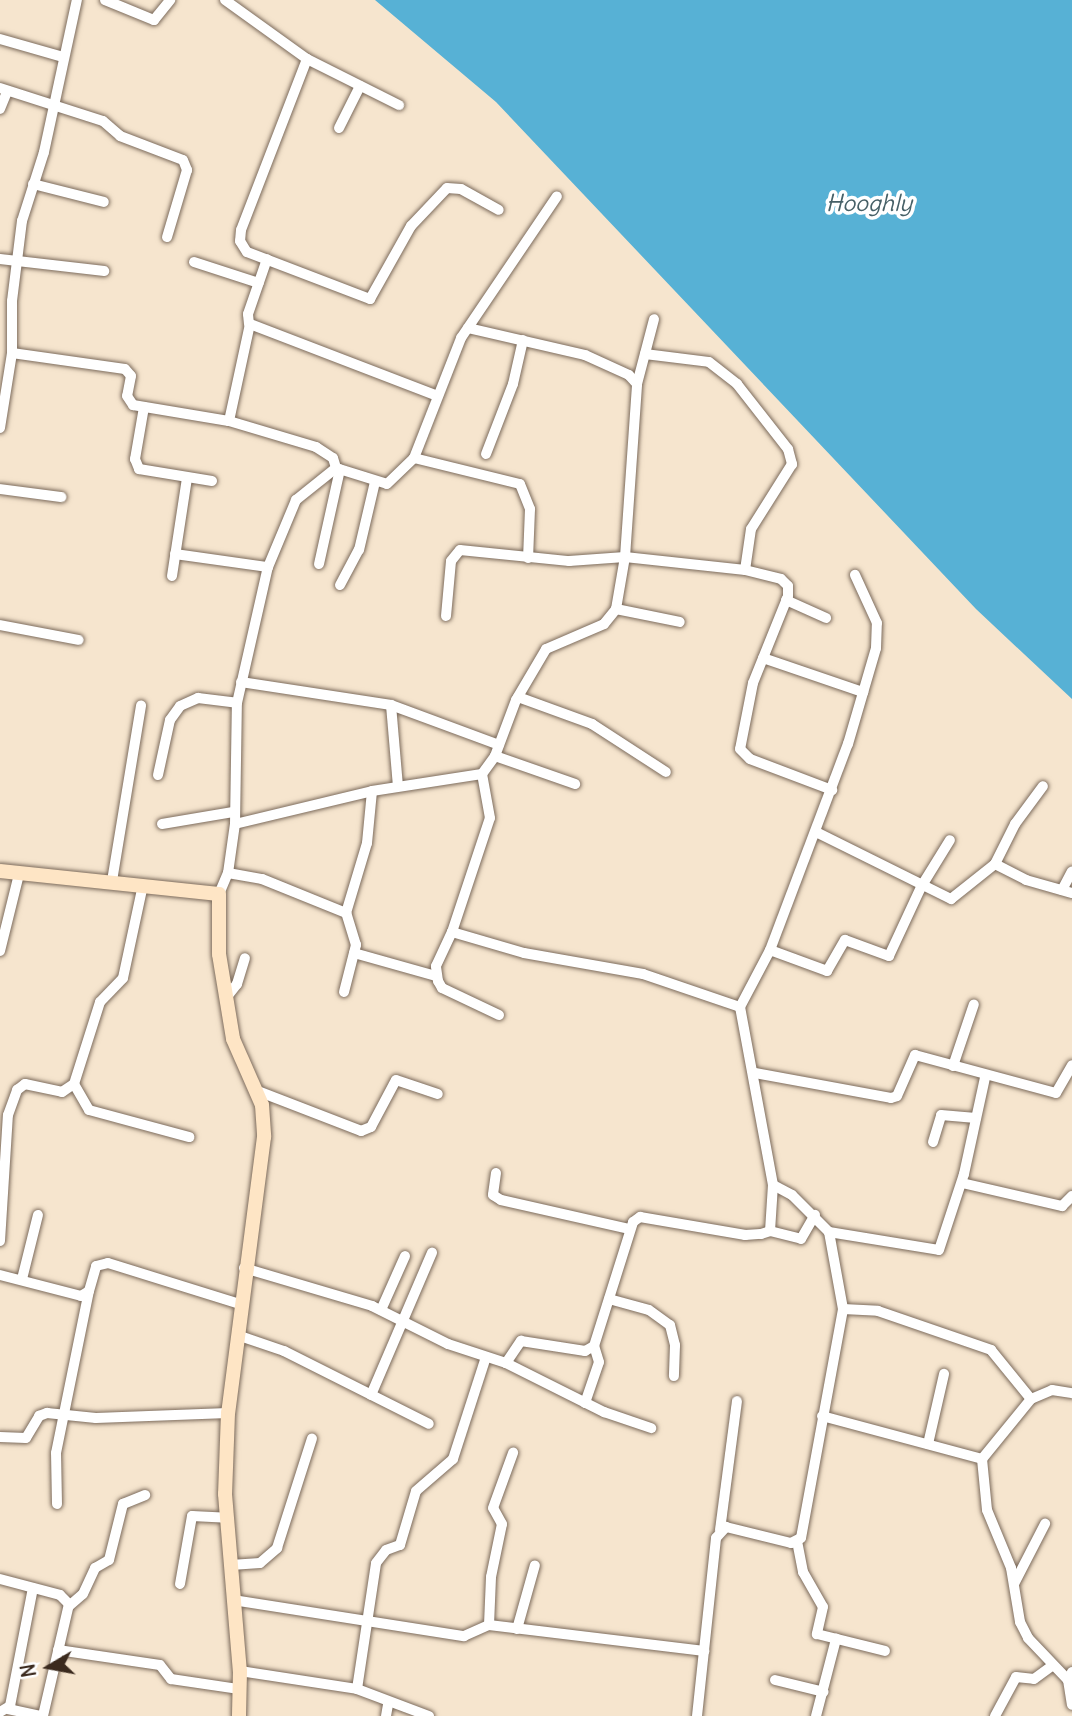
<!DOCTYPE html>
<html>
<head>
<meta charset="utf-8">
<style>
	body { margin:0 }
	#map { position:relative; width:1072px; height:1716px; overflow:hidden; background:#f6e5ce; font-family:Delius,sans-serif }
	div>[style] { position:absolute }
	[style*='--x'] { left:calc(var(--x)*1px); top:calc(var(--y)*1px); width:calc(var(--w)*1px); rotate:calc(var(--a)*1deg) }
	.water>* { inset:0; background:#57b1d5 }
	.roads { filter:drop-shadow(0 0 2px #7c6b5c) drop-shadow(0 0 2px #7c6b5c) }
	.street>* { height:10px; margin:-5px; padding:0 5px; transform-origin:5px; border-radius:5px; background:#fff }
	.secondary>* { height:14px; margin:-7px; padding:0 7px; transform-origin:7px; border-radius:7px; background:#fee5c5 }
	span { translate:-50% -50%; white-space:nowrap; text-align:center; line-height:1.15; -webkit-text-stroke:7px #fff; paint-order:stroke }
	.water-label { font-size:23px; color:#466067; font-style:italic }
	.north { position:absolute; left:14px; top:1632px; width:70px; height:70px; -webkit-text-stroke:5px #fff; paint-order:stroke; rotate:260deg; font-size:19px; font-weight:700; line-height:28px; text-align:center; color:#3b2a1e }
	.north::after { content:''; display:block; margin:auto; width:24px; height:32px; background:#3b2a1e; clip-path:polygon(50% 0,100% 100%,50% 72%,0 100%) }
</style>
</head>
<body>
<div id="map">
	<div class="water">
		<i style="clip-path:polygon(375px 0,1072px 0,1072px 699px,976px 609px,496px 102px)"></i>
	</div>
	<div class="roads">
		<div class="street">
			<i style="--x:105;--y:0;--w:53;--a:22.2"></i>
			<i style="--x:154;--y:20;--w:26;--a:-51"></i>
			<i style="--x:225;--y:0;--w:101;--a:35.7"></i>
			<i style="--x:307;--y:59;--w:103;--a:26.6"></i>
			<i style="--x:0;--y:39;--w:66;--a:15.9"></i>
			<i style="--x:307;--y:59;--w:183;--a:111.1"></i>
			<i style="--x:241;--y:230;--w:11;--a:95"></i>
			<i style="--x:240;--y:241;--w:13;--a:58"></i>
			<i style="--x:247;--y:252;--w:132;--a:20.9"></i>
			<i style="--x:370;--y:299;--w:84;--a:-60.7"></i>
			<i style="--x:411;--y:226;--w:52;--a:-46.5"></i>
			<i style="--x:447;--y:188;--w:14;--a:4"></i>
			<i style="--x:461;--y:189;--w:43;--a:28.9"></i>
			<i style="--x:0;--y:88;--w:108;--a:17.8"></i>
			<i style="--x:103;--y:121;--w:23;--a:41"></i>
			<i style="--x:120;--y:136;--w:67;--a:20.9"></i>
			<i style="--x:183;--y:160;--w:11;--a:68"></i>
			<i style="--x:187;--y:170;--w:70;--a:106.6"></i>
			<i style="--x:0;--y:109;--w:18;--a:-68"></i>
			<i style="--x:339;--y:128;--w:47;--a:-63.4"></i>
			<i style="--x:33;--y:184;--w:73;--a:14.2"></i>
			<i style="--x:0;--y:259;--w:105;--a:6.6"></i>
			<i style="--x:194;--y:262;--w:68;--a:17.9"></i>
			<i style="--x:249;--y:324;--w:10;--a:-96"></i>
			<i style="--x:248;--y:314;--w:58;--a:-70.9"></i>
			<i style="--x:12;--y:353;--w:114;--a:8.1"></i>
			<i style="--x:125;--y:369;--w:9;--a:49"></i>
			<i style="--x:131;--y:376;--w:20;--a:101"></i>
			<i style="--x:127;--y:396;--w:11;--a:56"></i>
			<i style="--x:133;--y:405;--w:97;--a:9.5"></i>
			<i style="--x:229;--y:421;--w:91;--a:16.6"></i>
			<i style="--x:316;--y:447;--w:20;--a:33"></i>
			<i style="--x:333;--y:458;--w:10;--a:73"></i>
			<i style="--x:336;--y:468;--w:53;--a:17.4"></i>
			<i style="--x:387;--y:484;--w:37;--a:-44"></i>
			<i style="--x:414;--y:458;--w:129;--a:-68.6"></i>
			<i style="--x:461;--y:338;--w:171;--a:-55.9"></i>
			<i style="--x:645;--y:354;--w:64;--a:7.1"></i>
			<i style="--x:709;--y:362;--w:36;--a:38"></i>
			<i style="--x:737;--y:384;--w:83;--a:51.9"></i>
			<i style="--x:788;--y:449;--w:16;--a:75"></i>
			<i style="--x:792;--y:464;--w:77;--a:122.2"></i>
			<i style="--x:751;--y:529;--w:41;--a:98.3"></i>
			<i style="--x:637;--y:384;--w:67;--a:-75.3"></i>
			<i style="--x:144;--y:407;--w:53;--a:99.8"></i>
			<i style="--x:135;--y:459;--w:11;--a:68"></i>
			<i style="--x:139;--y:469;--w:74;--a:9.3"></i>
			<i style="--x:229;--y:421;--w:99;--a:-77.8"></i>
			<i style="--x:250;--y:324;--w:201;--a:21"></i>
			<i style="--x:0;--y:428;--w:76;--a:-80.9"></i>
			<i style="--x:12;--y:353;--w:52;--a:-90"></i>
			<i style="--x:12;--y:301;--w:81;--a:-82.9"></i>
			<i style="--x:22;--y:221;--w:72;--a:-72.3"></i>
			<i style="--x:44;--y:152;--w:156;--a:-77.8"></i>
			<i style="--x:486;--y:454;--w:75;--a:-68.9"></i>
			<i style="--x:513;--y:384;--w:45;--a:-77.2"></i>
			<i style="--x:414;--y:458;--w:109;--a:13.8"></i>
			<i style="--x:520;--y:484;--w:27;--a:68"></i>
			<i style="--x:530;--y:509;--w:49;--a:92.3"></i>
			<i style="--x:0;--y:489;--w:62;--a:7.5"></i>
			<i style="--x:175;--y:554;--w:94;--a:8"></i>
			<i style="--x:319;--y:564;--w:97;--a:-77.5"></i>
			<i style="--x:172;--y:576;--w:99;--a:-81.3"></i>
			<i style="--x:340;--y:585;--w:40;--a:-62"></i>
			<i style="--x:359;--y:550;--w:70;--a:-76.8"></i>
			<i style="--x:786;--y:600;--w:44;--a:24.2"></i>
			<i style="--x:616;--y:609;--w:65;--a:11.5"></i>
			<i style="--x:446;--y:616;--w:55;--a:-84.8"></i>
			<i style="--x:451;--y:561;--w:14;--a:-51"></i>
			<i style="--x:460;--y:550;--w:110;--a:5.8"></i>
			<i style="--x:569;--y:561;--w:56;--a:-4.1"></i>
			<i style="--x:625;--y:557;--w:121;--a:6.2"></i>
			<i style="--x:745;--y:570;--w:37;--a:14"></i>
			<i style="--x:781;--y:579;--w:10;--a:45"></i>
			<i style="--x:788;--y:586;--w:10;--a:90"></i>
			<i style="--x:788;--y:596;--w:94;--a:111.9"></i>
			<i style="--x:753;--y:683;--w:67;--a:101.1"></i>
			<i style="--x:740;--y:749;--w:14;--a:45"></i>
			<i style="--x:750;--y:759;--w:88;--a:20.7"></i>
			<i style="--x:0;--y:625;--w:80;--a:10.8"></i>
			<i style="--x:763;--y:658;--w:106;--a:18.8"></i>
			<i style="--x:241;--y:682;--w:152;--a:8.7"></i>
			<i style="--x:391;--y:705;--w:115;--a:20.3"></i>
			<i style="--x:518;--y:697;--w:79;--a:20"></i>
			<i style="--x:592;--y:724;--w:88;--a:33"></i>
			<i style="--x:391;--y:705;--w:81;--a:85.1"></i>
			<i style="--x:495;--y:756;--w:85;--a:19.3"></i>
			<i style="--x:158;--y:775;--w:56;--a:-77.7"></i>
			<i style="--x:170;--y:720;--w:17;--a:-54"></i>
			<i style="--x:180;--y:706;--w:20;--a:-24"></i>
			<i style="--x:198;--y:698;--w:39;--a:7"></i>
			<i style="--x:162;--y:824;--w:72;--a:-9.6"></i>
			<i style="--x:235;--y:824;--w:141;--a:-13.5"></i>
			<i style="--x:372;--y:791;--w:111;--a:-8.8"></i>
			<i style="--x:482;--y:774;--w:22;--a:-54"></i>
			<i style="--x:495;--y:756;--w:60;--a:-69.4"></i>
			<i style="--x:516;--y:700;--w:59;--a:-59.5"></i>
			<i style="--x:546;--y:649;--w:63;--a:-23.3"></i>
			<i style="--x:604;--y:624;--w:19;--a:-51"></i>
			<i style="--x:616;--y:609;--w:53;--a:-80.2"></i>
			<i style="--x:625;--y:557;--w:173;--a:-86"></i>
			<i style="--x:637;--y:384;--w:12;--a:-132"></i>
			<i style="--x:629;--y:375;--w:48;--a:-155.6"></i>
			<i style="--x:585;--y:355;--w:120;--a:-167"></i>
			<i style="--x:816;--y:832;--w:151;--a:26.4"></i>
			<i style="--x:951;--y:899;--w:56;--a:-38.5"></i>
			<i style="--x:995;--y:864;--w:45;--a:-63.4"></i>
			<i style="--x:1015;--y:824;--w:47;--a:-53.6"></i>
			<i style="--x:995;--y:864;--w:35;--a:27"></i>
			<i style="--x:1026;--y:880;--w:48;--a:15.8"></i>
			<i style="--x:228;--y:873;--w:35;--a:10"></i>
			<i style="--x:262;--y:879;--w:91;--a:22"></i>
			<i style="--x:112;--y:881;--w:178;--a:-80.6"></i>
			<i style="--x:1062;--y:890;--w:21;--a:-62"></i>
			<i style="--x:219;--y:894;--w:23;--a:-67"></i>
			<i style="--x:228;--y:873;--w:49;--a:-81.9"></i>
			<i style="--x:235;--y:824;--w:121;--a:-89.1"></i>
			<i style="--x:237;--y:703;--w:139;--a:-77.2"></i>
			<i style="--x:268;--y:567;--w:73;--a:-67.3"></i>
			<i style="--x:296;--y:500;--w:51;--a:-38.7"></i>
			<i style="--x:452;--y:932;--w:120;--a:-71.6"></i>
			<i style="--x:490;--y:818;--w:45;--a:-100.3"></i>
			<i style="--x:770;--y:950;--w:220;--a:-69.3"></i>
			<i style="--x:848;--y:744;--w:100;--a:-73.7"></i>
			<i style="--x:876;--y:648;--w:25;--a:-88"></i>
			<i style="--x:877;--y:623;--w:53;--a:-114.6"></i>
			<i style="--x:0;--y:951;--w:79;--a:-76.1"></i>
			<i style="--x:354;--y:953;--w:85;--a:15.7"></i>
			<i style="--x:344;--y:992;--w:49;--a:-75.7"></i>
			<i style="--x:356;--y:945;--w:34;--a:-107"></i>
			<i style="--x:346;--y:913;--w:73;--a:-73.3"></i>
			<i style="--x:367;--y:843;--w:52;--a:-84.5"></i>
			<i style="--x:226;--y:998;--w:18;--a:-52"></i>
			<i style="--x:237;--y:984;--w:27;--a:-73"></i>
			<i style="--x:499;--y:1015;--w:63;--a:-154.7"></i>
			<i style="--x:442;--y:988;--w:8;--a:-120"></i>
			<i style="--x:438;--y:981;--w:15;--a:-98"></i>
			<i style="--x:436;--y:966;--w:38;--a:-65"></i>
			<i style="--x:452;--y:932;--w:75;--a:16.3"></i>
			<i style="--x:524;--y:953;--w:121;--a:10"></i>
			<i style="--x:643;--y:974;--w:102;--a:18.8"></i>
			<i style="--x:953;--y:1066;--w:65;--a:-71.3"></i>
			<i style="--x:755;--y:1073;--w:138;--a:10.4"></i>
			<i style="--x:891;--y:1098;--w:6;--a:-18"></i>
			<i style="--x:897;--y:1096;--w:45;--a:-66.3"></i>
			<i style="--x:915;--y:1055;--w:146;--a:15.1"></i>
			<i style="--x:1056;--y:1093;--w:32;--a:-60"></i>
			<i style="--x:74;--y:1084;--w:30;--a:60"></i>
			<i style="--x:89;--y:1110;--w:104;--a:15.1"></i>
			<i style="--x:255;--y:1090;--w:114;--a:21.1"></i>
			<i style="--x:361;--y:1131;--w:11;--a:-22"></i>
			<i style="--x:371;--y:1127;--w:53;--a:-62"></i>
			<i style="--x:396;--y:1080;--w:44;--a:18.4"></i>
			<i style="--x:933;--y:1142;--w:28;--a:-73"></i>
			<i style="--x:941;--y:1115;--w:35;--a:5"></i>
			<i style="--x:496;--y:1173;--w:22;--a:98"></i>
			<i style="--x:493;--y:1195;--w:9;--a:32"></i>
			<i style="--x:501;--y:1200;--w:132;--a:12.7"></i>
			<i style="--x:962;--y:1183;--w:103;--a:13"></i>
			<i style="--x:1062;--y:1206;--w:14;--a:-45"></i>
			<i style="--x:770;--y:1231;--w:32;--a:14"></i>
			<i style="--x:801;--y:1239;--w:28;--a:-60"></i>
			<i style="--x:829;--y:1232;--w:111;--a:9.3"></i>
			<i style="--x:939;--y:1250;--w:80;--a:-71.8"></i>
			<i style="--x:964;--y:1174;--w:98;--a:-77.7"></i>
			<i style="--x:0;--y:1241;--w:126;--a:-86.4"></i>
			<i style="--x:8;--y:1115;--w:27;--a:-70"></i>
			<i style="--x:17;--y:1090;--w:10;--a:-37"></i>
			<i style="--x:25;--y:1084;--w:38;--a:12"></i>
			<i style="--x:62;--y:1092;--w:14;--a:-34"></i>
			<i style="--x:74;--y:1084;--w:86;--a:-72.4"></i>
			<i style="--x:100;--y:1002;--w:33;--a:-46"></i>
			<i style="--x:123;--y:978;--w:95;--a:-77.9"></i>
			<i style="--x:244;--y:1268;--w:134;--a:16.5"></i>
			<i style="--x:372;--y:1306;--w:85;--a:26.6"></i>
			<i style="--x:448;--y:1344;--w:61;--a:18.1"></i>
			<i style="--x:506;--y:1363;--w:110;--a:26.6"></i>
			<i style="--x:604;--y:1412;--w:50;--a:18.8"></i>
			<i style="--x:0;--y:1275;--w:84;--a:14.5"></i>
			<i style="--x:81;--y:1296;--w:9;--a:-32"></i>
			<i style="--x:89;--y:1291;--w:26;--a:-74"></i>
			<i style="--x:96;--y:1266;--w:12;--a:-14"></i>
			<i style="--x:108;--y:1263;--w:138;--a:17.3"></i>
			<i style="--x:22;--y:1279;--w:66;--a:-76"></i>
			<i style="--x:609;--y:1299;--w:41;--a:15.4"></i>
			<i style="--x:649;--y:1310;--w:26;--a:36"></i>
			<i style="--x:670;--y:1325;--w:21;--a:76"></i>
			<i style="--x:675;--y:1345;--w:31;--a:92"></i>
			<i style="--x:843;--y:1309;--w:35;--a:3"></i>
			<i style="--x:878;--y:1311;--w:120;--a:19"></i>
			<i style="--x:991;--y:1350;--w:63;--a:50.8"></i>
			<i style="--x:381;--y:1310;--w:59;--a:-66"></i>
			<i style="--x:237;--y:1335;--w:50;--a:18.8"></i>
			<i style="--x:284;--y:1351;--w:162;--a:26.7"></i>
			<i style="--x:506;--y:1363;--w:27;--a:-56"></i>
			<i style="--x:521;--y:1341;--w:65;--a:8.9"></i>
			<i style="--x:585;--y:1351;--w:10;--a:-29"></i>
			<i style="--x:594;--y:1346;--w:130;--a:-72.5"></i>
			<i style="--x:633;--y:1222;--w:9;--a:-36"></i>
			<i style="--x:640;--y:1217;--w:107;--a:9.7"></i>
			<i style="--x:745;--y:1235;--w:16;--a:-4"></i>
			<i style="--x:761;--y:1234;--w:9;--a:-18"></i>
			<i style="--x:770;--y:1231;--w:46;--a:-86.3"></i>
			<i style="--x:371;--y:1395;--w:155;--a:-66.8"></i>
			<i style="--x:585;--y:1403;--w:43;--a:-71.1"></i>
			<i style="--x:599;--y:1362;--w:17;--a:-107"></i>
			<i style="--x:822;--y:1416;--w:166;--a:15"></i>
			<i style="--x:0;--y:1437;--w:26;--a:2"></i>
			<i style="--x:26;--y:1438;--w:26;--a:-59"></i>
			<i style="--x:39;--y:1416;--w:9;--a:-21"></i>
			<i style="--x:47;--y:1413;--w:49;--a:5.8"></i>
			<i style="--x:96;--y:1418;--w:132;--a:-2.2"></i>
			<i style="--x:928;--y:1444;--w:72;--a:-77.1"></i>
			<i style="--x:982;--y:1459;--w:51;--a:84.4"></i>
			<i style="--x:987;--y:1510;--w:63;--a:67.5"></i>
			<i style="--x:1011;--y:1568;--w:55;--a:80.5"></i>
			<i style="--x:1020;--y:1622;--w:18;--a:63"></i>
			<i style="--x:1028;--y:1638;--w:58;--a:46.4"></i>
			<i style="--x:982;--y:1459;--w:77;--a:-50.8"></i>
			<i style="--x:1031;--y:1399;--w:23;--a:-23"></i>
			<i style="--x:1052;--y:1390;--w:20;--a:9"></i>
			<i style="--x:57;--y:1504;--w:51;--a:-91.1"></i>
			<i style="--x:56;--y:1453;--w:165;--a:-78.5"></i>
			<i style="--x:720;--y:1530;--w:130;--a:-82.5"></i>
			<i style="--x:797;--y:1541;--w:32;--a:79"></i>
			<i style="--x:803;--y:1572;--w:40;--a:60.3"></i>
			<i style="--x:823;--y:1607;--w:28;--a:103"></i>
			<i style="--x:817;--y:1634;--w:70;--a:14"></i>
			<i style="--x:231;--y:1565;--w:29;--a:-4"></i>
			<i style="--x:260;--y:1563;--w:23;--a:-41"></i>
			<i style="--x:277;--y:1548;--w:115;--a:-72.3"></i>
			<i style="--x:0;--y:1579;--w:62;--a:14.9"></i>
			<i style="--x:60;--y:1595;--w:13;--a:45"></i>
			<i style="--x:69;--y:1604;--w:115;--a:103.1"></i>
			<i style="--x:180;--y:1584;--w:69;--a:-80"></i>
			<i style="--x:192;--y:1516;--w:35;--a:3"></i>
			<i style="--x:1014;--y:1584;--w:68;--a:-62.7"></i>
			<i style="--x:233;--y:1600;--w:234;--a:8.9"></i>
			<i style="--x:464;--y:1636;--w:27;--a:-24"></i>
			<i style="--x:489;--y:1625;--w:217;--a:6.9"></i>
			<i style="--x:69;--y:1606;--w:18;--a:-41"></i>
			<i style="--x:83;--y:1594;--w:29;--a:-65"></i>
			<i style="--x:95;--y:1568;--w:16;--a:-30"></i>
			<i style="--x:109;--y:1560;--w:58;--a:-76"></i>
			<i style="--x:123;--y:1504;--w:24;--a:-22"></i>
			<i style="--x:489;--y:1625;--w:48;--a:-87.6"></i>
			<i style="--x:491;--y:1577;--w:54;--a:-78.3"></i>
			<i style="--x:502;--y:1524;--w:18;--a:-119"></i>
			<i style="--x:493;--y:1508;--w:59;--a:-70"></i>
			<i style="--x:517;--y:1629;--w:66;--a:-74.3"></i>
			<i style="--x:58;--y:1650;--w:103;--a:8.4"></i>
			<i style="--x:160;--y:1665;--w:18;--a:52"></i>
			<i style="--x:171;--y:1679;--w:69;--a:8.4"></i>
			<i style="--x:240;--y:1671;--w:118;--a:8.7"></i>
			<i style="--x:357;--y:1689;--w:77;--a:20.6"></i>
			<i style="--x:1072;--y:1672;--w:9;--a:117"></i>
			<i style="--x:1068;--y:1680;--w:25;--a:81"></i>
			<i style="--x:775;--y:1680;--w:50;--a:13.8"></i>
			<i style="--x:357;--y:1689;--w:127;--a:-81.4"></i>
			<i style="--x:376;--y:1563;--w:16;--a:-52"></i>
			<i style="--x:386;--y:1550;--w:15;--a:-20"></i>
			<i style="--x:400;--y:1545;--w:56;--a:-73.5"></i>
			<i style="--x:416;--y:1491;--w:49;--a:-40.9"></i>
			<i style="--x:453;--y:1459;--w:107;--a:-72.1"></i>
			<i style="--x:8;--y:1709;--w:33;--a:12"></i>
			<i style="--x:0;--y:1712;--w:12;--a:-31"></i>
			<i style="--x:10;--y:1706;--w:120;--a:-79"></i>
			<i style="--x:386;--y:1716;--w:11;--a:-80"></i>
			<i style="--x:697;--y:1716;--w:179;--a:-83.9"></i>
			<i style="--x:716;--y:1538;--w:15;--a:-48"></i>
			<i style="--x:726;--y:1527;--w:67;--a:13.8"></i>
			<i style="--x:791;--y:1543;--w:11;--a:-27"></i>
			<i style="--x:801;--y:1538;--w:233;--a:-79.6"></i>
			<i style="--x:843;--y:1309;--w:78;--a:-100.3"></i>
			<i style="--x:829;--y:1232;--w:52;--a:-135"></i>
			<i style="--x:792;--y:1195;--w:21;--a:-152"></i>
			<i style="--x:773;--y:1185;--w:181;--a:-100.5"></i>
			<i style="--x:740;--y:1007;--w:64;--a:-62.2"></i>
			<i style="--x:770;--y:950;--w:61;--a:20.2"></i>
			<i style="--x:827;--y:971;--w:36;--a:-60"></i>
			<i style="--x:845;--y:940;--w:47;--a:20"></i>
			<i style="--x:889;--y:956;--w:76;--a:-65.1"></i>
			<i style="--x:921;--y:887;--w:55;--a:-58.3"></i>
			<i style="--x:816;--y:1716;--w:80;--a:-75.4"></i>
			<i style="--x:995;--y:1716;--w:44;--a:-61.7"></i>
			<i style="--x:1016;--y:1677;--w:18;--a:6"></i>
			<i style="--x:1034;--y:1679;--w:22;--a:-36"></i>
		</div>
		<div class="secondary">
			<i style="--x:0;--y:871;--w:220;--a:6"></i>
			<i style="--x:219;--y:894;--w:60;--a:90"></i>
			<i style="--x:219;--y:954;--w:86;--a:80.6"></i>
			<i style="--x:233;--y:1039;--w:72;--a:66.3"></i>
			<i style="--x:262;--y:1105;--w:32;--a:86"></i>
			<i style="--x:264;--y:1137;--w:278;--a:97.4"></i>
			<i style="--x:228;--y:1413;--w:81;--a:92.1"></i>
			<i style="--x:225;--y:1494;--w:178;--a:85.2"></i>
			<i style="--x:240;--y:1671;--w:45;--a:91.3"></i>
		</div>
	</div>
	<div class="water-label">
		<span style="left:869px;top:203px">Hooghly</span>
	</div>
	<div class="north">N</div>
</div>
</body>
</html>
